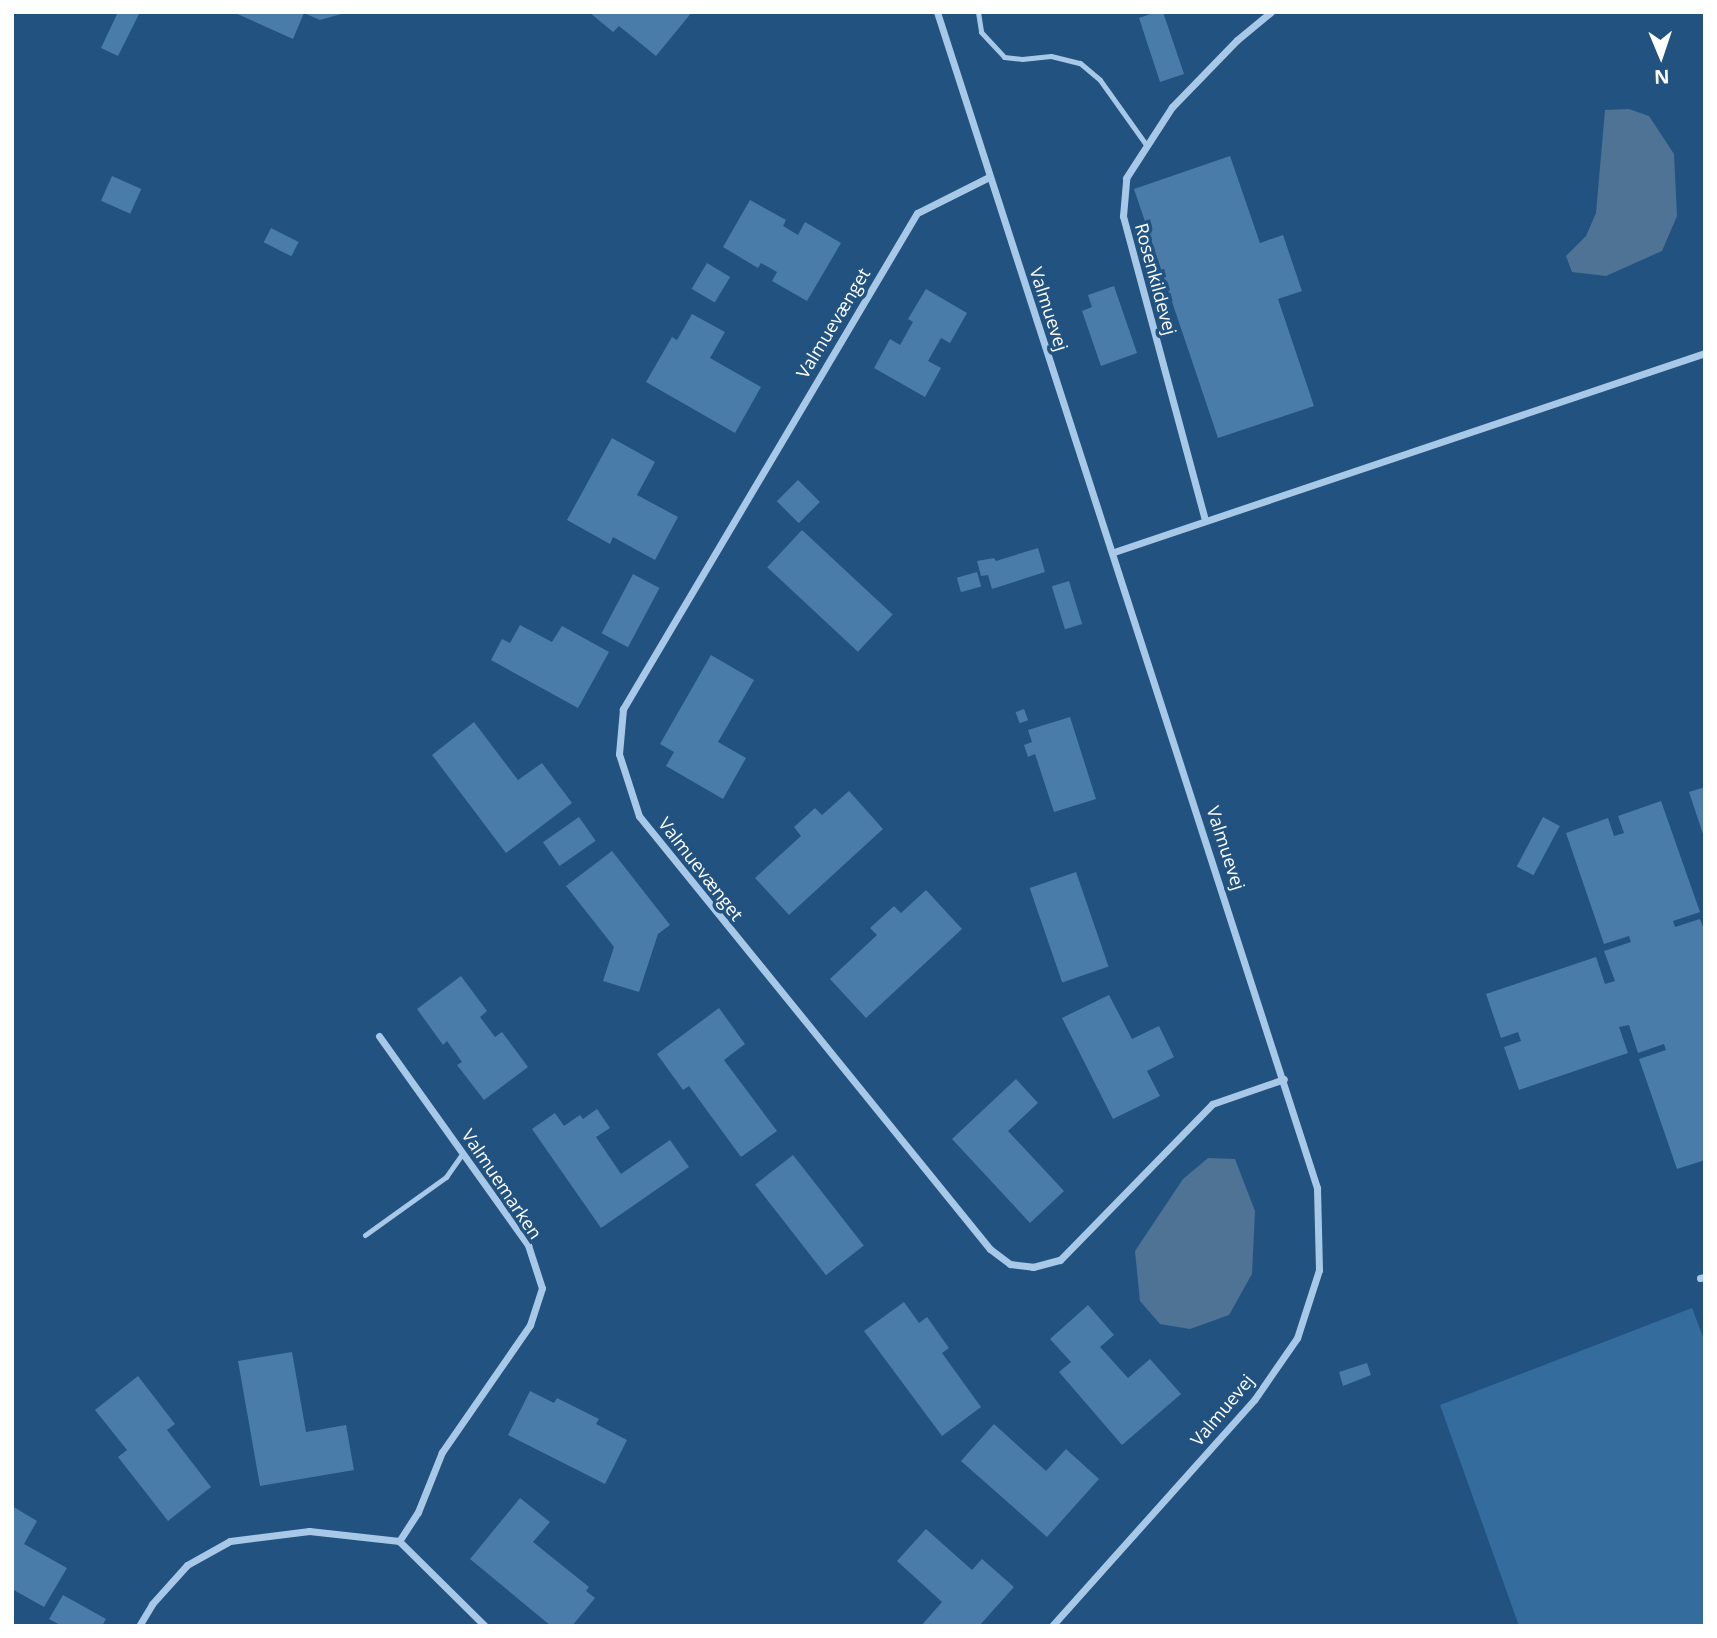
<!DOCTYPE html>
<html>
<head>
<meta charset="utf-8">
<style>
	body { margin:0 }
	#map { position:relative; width:1717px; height:1638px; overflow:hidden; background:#215280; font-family:"Open Sans",sans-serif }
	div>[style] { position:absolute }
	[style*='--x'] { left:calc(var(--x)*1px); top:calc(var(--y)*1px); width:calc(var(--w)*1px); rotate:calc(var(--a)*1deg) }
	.green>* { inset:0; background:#356c9e }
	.water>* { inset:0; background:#4f7394 }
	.building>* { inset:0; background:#4a7ca9; transform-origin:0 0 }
	.service>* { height:5px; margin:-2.5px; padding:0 2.5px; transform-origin:2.5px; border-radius:2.5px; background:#a7c9e7 }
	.minor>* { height:7px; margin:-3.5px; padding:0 3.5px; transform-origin:3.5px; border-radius:3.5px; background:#a7c9e7 }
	span { translate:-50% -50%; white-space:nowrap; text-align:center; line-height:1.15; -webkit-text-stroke:7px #215280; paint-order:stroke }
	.street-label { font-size:18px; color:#fff }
	.frame { position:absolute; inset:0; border:14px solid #fff; pointer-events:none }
	.north { position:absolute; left:1626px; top:21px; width:70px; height:70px; -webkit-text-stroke:5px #215280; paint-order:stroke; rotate:178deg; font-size:19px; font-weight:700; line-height:28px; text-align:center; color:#fff }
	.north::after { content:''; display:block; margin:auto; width:24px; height:32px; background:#fff; clip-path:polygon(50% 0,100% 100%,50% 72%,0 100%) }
</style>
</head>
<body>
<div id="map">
	<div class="green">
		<i style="clip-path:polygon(1692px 1308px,1705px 1342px,1705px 1626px,1519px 1626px,1440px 1405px)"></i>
	</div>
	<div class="water">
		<i style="clip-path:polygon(1629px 109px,1649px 116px,1674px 154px,1677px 216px,1662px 251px,1606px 276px,1572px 272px,1566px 256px,1586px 236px,1596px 213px,1605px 110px)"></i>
		<i style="clip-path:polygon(1208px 1158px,1235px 1159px,1255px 1211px,1252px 1274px,1229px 1315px,1190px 1329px,1160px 1324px,1140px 1301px,1135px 1251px,1183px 1179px)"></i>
	</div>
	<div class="building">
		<i style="clip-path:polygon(118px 12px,140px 12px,118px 56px,101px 48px)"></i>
		<i style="clip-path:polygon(233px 12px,344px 12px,345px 13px,320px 20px,304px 13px,293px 39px)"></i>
		<i style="clip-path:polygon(589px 12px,692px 12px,656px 56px,619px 26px,613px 32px)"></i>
		<i style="clip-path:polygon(1156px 12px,1163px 12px,1184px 74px,1160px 82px,1139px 18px)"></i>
		<i style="clip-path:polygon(1230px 156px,1260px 243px,1283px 235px,1302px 291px,1278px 299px,1314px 406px,1218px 438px,1134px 189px)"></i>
		<i style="left:112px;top:176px;width:32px;height:27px;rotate:24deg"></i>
		<i style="clip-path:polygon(750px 200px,786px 220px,783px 226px,798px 235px,805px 222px,841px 243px,807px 301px,772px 281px,777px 272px,761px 263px,758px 268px,723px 247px)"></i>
		<i style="left:271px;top:228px;width:31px;height:16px;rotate:27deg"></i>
		<i style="left:707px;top:263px;width:27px;height:30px;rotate:31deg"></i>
		<i style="clip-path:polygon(1114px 286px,1137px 353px,1101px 366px,1082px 311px,1092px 307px,1088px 295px)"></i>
		<i style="clip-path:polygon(926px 289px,967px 313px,950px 343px,941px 338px,928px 361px,941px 368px,925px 397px,874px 368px,890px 339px,900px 345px,913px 322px,908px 319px)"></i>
		<i style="clip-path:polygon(692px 314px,725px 332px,710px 358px,761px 387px,735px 433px,646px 382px,672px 337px,677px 340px)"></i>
		<i style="clip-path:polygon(612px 438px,655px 462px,637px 495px,678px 517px,655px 560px,613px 537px,610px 544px,567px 520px)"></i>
		<i style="left:798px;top:480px;width:31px;height:30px;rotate:45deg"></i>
		<i style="left:802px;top:530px;width:124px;height:51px;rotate:43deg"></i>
		<i style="clip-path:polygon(1038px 548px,1045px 572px,992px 589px,988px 575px,981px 576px,977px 561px,994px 558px,996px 561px)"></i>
		<i style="left:977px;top:572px;width:15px;height:21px;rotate:74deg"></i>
		<i style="left:633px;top:574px;width:30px;height:67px;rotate:28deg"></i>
		<i style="left:1069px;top:581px;width:45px;height:18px;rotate:73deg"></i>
		<i style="clip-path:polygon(520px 625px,552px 642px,562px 626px,609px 652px,578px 708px,491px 660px,502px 639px,510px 643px)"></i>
		<i style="clip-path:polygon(711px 655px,754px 680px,718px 742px,746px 758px,723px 799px,666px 766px,674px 752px,660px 744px)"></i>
		<i style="left:1024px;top:709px;width:12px;height:9px;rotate:70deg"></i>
		<i style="clip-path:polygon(1070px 717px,1096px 799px,1054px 812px,1035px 754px,1028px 757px,1024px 745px,1032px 742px,1028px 730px)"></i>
		<i style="clip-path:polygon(474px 722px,518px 780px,542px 763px,572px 803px,506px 853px,432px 755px)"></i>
		<i style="clip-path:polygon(1705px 787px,1705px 837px,1704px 837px,1689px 792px)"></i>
		<i style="clip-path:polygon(849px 791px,883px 829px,789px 915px,755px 878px,801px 836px,794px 827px,815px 808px,822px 815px)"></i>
		<i style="clip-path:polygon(1661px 801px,1700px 912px,1673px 921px,1675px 927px,1700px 919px,1705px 932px,1705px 1160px,1677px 1169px,1639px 1059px,1666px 1050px,1664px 1044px,1638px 1053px,1629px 1025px,1619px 1027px,1628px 1053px,1519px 1090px,1504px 1047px,1521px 1041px,1518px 1032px,1501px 1038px,1486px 994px,1596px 957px,1605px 984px,1615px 981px,1604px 951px,1631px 942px,1629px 936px,1604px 944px,1566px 833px,1608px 818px,1614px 836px,1624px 833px,1618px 816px)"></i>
		<i style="left:579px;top:817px;width:29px;height:44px;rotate:55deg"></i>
		<i style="left:1543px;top:817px;width:19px;height:56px;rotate:28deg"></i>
		<i style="clip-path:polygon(612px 851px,670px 925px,658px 934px,639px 992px,603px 981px,614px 947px,566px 886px)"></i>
		<i style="left:1076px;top:872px;width:100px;height:49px;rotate:71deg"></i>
		<i style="clip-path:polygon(926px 890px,962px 929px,866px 1018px,830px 979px,877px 935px,870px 928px,894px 906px,901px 913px)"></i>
		<i style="clip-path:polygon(461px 976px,487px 1011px,480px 1017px,495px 1037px,502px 1032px,528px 1067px,484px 1100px,457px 1065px,462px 1062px,447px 1041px,443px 1045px,417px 1009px)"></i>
		<i style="clip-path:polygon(1109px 995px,1132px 1039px,1159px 1026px,1174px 1057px,1147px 1071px,1160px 1096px,1113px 1119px,1062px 1018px)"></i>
		<i style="clip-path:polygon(719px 1008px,745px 1044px,724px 1060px,777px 1131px,741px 1157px,689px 1086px,683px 1090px,657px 1054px)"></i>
		<i style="clip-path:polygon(1016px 1079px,1038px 1103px,1008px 1131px,1064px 1191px,1030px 1223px,952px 1139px)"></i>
		<i style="clip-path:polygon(597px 1109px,610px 1128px,596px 1137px,621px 1174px,670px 1140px,689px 1167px,601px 1228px,532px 1129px,555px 1113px,564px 1126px,580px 1115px,583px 1119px)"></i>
		<i style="left:793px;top:1155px;width:115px;height:48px;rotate:52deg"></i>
		<i style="clip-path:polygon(904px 1302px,919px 1323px,927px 1317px,949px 1348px,942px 1353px,981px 1407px,942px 1436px,864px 1331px)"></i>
		<i style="clip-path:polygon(1088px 1305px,1114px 1335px,1100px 1347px,1128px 1378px,1150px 1359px,1181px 1394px,1122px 1445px,1059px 1372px,1071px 1362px,1050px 1339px)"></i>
		<i style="clip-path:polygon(292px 1352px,306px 1432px,346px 1425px,354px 1470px,260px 1486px,238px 1361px)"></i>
		<i style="clip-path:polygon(1367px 1363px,1371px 1375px,1343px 1386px,1339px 1372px)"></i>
		<i style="clip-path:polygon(138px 1376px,175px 1424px,167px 1430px,211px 1487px,168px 1521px,118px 1457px,127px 1450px,95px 1410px)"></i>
		<i style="clip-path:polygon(530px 1391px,554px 1403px,557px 1398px,599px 1419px,596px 1424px,627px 1440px,605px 1484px,508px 1435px)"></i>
		<i style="clip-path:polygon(994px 1424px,1046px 1471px,1066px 1449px,1099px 1479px,1047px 1537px,961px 1461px)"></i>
		<i style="clip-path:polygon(520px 1498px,550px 1522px,533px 1542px,589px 1587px,586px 1591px,595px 1598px,572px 1626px,551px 1626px,470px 1559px)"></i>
		<i style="clip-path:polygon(12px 1506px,37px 1521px,24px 1544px,67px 1568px,44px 1607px,12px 1589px)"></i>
		<i style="clip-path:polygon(926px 1529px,972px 1570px,982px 1559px,1014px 1587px,979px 1626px,921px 1626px,942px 1602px,897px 1561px)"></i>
		<i style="clip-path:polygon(63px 1595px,106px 1619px,102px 1626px,62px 1626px,49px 1619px)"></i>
	</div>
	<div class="service">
		<i style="--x:978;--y:12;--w:20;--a:81"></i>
		<i style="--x:981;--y:32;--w:34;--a:47"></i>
		<i style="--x:1004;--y:57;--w:18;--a:6"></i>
		<i style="--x:1022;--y:59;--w:29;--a:-6"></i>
		<i style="--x:1051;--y:56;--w:30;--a:14"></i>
		<i style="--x:1080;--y:63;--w:26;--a:40"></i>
		<i style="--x:1100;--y:80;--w:81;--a:54.5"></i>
		<i style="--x:365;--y:1235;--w:100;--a:-35.6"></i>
		<i style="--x:446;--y:1177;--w:29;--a:-55"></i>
	</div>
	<div class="minor">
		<i style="--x:937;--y:12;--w:1236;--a:72.09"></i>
		<i style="--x:1317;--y:1188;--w:82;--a:88.6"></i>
		<i style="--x:1319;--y:1270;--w:71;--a:107.9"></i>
		<i style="--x:1297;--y:1338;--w:75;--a:124.7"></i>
		<i style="--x:1254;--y:1400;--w:303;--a:131.8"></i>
		<i style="--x:989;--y:177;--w:80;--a:153.4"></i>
		<i style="--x:917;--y:213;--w:577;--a:120.66"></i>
		<i style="--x:623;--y:709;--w:45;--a:95.1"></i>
		<i style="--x:619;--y:754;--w:65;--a:72.1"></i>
		<i style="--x:639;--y:816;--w:557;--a:50.97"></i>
		<i style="--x:990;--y:1249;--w:25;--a:37"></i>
		<i style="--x:1010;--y:1264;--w:23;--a:7"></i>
		<i style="--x:1033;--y:1267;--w:28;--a:-15"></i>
		<i style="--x:1060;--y:1260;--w:218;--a:-45.7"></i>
		<i style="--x:1212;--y:1104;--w:76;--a:-19.1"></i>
		<i style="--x:1205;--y:520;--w:315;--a:-105.1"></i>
		<i style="--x:1123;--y:216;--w:38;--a:-85"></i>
		<i style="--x:1126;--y:178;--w:85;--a:-57.1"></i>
		<i style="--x:1172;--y:107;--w:93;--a:-45.9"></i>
		<i style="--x:1237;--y:40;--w:44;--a:-39.5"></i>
		<i style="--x:1114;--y:552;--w:624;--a:-18.61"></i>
		<i style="--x:379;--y:1036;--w:257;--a:54.5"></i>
		<i style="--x:528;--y:1245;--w:45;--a:72"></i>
		<i style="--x:542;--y:1288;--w:39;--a:108"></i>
		<i style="--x:530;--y:1325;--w:155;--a:124.7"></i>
		<i style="--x:442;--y:1452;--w:65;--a:111.8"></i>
		<i style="--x:418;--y:1512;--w:35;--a:123"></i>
		<i style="--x:399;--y:1541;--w:121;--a:44.7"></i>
		<i style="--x:1700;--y:1278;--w:5;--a:-11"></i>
		<i style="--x:139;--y:1626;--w:26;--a:-59"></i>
		<i style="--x:152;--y:1604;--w:52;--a:-48.1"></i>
		<i style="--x:187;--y:1565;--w:49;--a:-29.2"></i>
		<i style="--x:230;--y:1541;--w:80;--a:-7.2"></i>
		<i style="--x:309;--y:1531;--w:91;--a:6.3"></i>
	</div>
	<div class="street-label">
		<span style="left:1156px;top:279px;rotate:75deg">Rosenkildevej</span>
		<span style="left:1049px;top:309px;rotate:72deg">Valmuevej</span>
		<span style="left:833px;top:323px;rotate:-59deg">Valmuevænget</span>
		<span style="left:1226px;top:848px;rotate:72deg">Valmuevej</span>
		<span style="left:701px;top:869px;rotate:52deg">Valmuevænget</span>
		<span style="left:502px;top:1184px;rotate:56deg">Valmuemarken</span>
		<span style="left:1222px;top:1410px;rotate:-50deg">Valmuevej</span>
	</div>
	<div class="frame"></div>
	<div class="north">N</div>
</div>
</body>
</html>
